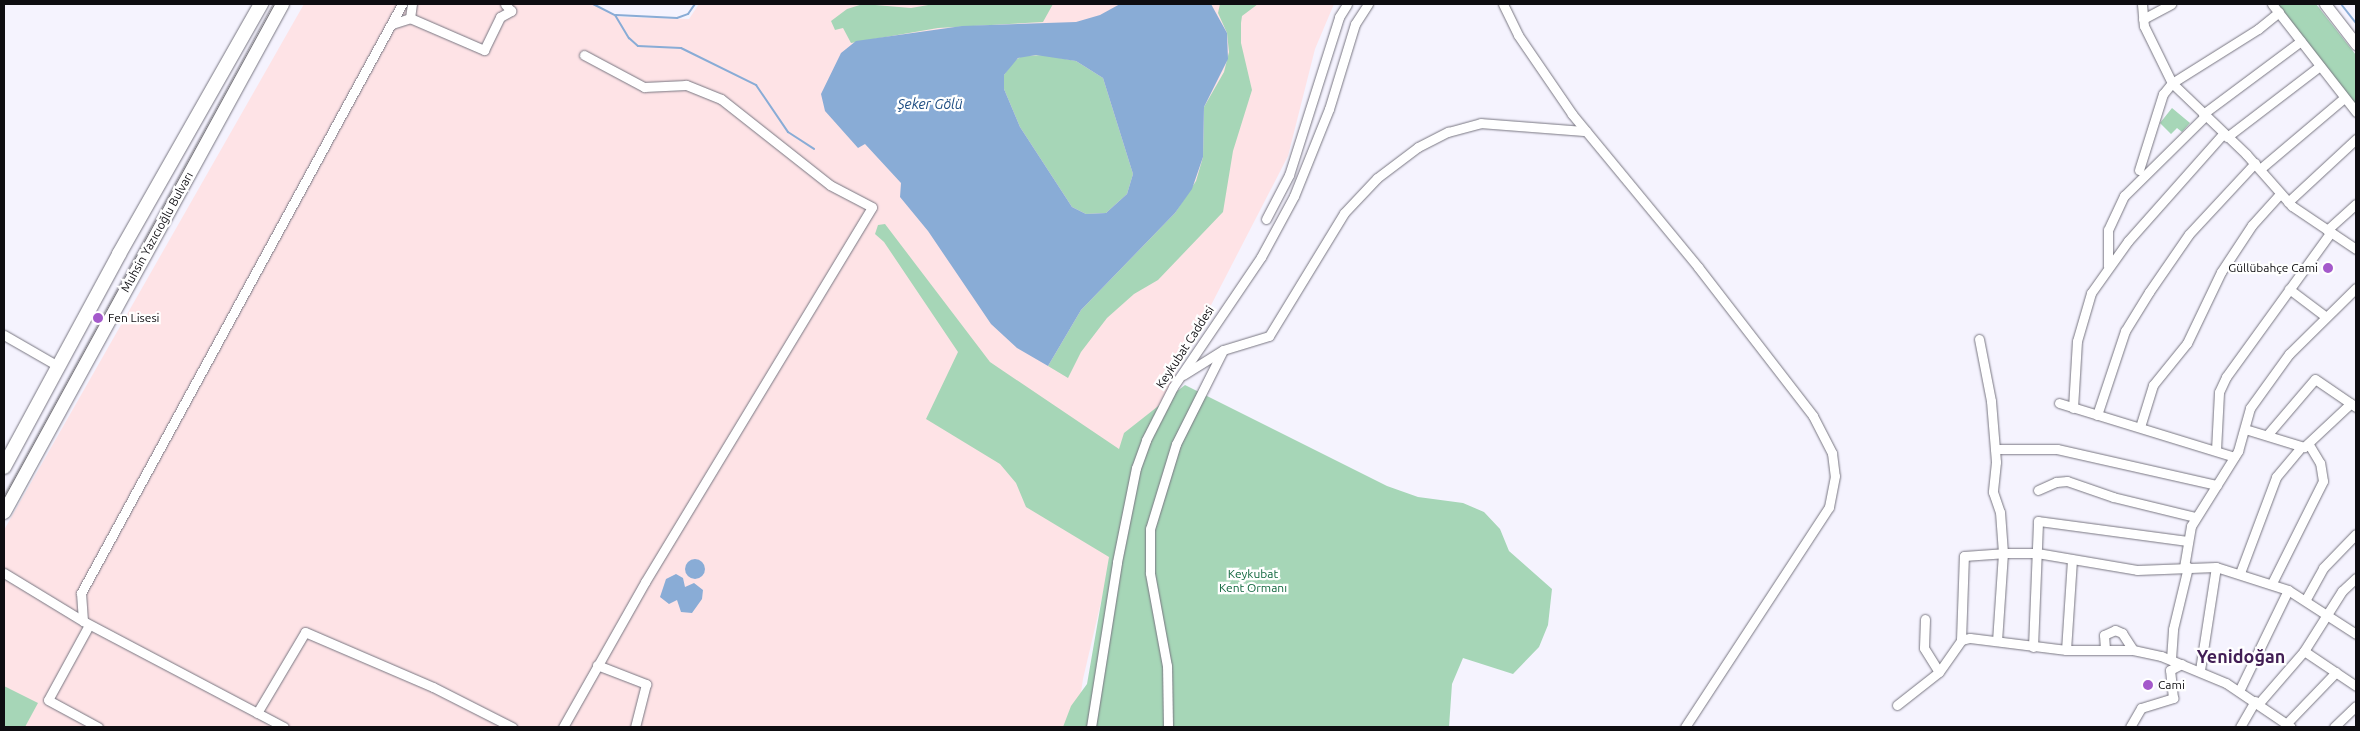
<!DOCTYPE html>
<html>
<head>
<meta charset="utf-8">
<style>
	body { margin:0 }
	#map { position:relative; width:2360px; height:731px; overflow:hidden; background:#f5f3fe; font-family:Ubuntu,sans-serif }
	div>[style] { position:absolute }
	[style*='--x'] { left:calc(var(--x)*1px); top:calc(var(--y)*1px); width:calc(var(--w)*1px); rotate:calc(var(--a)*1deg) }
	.industrial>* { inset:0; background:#fee3e6 }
	.green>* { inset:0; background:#a6d6b7 }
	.water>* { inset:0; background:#89acd6 }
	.round { border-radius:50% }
	.stream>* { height:2px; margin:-1px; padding:0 1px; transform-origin:1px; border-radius:1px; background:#89acd6 }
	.roads { filter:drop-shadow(0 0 1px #787681) drop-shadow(0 0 1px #787681) }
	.minor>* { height:9px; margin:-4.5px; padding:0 4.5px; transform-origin:4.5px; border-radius:4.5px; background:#fff }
	.major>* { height:11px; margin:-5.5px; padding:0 5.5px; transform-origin:5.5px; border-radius:5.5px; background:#fff }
	.highway>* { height:14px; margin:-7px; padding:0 7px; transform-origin:7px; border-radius:7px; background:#fff }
	.tram>* { height:1px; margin:-0.5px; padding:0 0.5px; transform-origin:0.5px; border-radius:0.5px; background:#7b7980 }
	.dots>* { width:14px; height:14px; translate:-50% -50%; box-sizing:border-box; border:2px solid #fff; border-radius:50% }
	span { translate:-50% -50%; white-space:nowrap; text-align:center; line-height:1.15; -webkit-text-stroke:4.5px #fff; paint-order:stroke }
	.street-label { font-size:12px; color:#0e0d11 }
	.poi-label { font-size:12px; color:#0e0d11 }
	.right { translate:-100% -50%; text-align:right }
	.left { translate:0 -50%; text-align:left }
	.park-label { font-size:12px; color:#0f663d }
	.water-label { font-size:14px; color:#1b4b80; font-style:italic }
	.district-label { font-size:18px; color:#421e55; font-weight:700 }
	.frame { position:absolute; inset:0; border:5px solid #0e0d11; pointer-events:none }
</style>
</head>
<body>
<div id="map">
	<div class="industrial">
		<i style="clip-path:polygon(304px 4px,592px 4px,620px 17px,689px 19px,699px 4px,1334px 4px,1315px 49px,1288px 156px,1160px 404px,1131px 474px,1083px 679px,1076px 727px,4px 727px,4px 530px)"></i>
	</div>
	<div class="green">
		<i style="clip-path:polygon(863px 4px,911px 8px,934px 4px,1053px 4px,1043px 22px,938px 28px,851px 43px,843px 28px,835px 30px,831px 21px,847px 9px)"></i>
		<i style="clip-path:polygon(1220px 4px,1258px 4px,1242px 16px,1241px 23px,1241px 43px,1252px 90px,1233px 151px,1223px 212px,1158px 280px,1134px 294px,1107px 318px,1081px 352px,1068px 378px,1048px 366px,1081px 310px,1175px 213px,1196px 181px,1203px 157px,1204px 107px,1224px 72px,1229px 52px,1227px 33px,1218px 13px)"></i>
		<i style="clip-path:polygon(2276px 4px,2316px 4px,2356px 55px,2356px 105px)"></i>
		<i style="clip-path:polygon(1044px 55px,1076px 61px,1103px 78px,1133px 174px,1127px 194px,1106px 213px,1086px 214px,1072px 207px,1020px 127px,1004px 89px,1004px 75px,1014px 61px,1022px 56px)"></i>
		<i style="clip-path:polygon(2172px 108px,2190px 123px,2182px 132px,2177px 128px,2171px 134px,2160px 123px)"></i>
		<i style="clip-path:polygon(885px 224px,990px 362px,1119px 449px,1124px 433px,1185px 385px,1387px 486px,1418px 497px,1463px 503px,1484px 512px,1500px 529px,1509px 551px,1552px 589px,1548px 625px,1539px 647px,1513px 674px,1463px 658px,1452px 684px,1449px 727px,1063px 727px,1071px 706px,1087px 684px,1109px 557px,1026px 507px,1016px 483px,1000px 464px,926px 419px,958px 352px,884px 242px,875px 234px,878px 225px)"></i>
		<i style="clip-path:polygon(4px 686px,38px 703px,25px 727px,4px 727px)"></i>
	</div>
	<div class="water">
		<i style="clip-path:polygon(evenodd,1120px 4px,1211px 4px,1227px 33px,1228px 59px,1204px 107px,1203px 157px,1192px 189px,1175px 213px,1081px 310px,1048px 366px,1017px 348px,991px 324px,928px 231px,900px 197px,901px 183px,865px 144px,858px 148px,825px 111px,821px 94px,841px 53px,856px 41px,962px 26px,1076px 22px,1100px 15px,1120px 4px,1036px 55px,1076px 61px,1103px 78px,1133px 174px,1127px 194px,1106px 213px,1086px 214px,1072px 207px,1020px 127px,1004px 89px,1004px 75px,1018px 58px,1036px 55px)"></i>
		<i class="round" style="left:685px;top:559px;width:20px;height:20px"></i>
		<i style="clip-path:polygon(676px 574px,683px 578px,685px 587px,694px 583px,703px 590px,702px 599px,692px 613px,681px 612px,677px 600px,669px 604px,660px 597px,666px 579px)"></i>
	</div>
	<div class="stream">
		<i style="--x:593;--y:4;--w:25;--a:27"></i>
		<i style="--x:615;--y:15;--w:27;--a:59"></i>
		<i style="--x:629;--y:38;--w:12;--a:42"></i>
		<i style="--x:638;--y:46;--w:43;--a:2.7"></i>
		<i style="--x:681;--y:48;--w:84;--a:26.3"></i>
		<i style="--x:756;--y:85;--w:57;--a:55.8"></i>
		<i style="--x:788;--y:132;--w:31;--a:33"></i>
		<i style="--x:2341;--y:4;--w:24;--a:52"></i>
		<i style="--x:616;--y:15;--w:61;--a:2.8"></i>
		<i style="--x:677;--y:18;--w:12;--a:-20"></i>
		<i style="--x:688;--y:14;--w:12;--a:-55"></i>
	</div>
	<div class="roads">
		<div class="minor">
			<i style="--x:1503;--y:4;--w:34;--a:64"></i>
			<i style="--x:1518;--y:35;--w:96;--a:55.6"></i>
			<i style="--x:1572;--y:114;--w:198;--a:50.5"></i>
			<i style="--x:1698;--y:267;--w:188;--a:52.3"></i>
			<i style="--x:1813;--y:416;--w:42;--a:62.8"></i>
			<i style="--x:1832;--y:453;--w:23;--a:83"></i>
			<i style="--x:1835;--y:476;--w:32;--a:101"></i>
			<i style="--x:1829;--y:507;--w:263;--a:123.2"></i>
			<i style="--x:2142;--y:4;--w:22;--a:85"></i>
			<i style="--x:2144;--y:26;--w:64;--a:63.8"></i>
			<i style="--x:2172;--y:83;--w:103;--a:43.8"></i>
			<i style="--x:2246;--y:154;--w:69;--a:48.5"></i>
			<i style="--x:2292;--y:206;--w:77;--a:33.9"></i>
			<i style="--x:2272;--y:4;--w:137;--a:52.1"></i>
			<i style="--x:410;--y:18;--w:14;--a:-82"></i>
			<i style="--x:2143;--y:19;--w:32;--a:-28"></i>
			<i style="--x:392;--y:24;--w:19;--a:-18"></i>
			<i style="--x:410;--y:18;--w:81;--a:23.4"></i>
			<i style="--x:484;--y:50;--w:37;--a:-64"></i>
			<i style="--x:500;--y:17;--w:13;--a:-29"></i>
			<i style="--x:511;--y:11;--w:9;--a:-131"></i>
			<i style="--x:2203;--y:114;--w:122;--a:-36.7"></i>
			<i style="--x:2227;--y:137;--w:117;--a:-37.4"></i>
			<i style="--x:2260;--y:169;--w:110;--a:-40.2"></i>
			<i style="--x:2139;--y:170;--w:80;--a:-72.5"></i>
			<i style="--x:2163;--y:94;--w:14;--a:-51"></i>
			<i style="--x:2172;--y:83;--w:102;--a:-32.1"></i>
			<i style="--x:2258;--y:29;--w:27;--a:-39"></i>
			<i style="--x:2288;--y:202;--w:93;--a:-42.8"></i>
			<i style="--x:1266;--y:219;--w:50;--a:-62.4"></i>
			<i style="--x:1289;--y:175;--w:166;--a:-72.4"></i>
			<i style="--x:1339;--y:17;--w:15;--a:-58"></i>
			<i style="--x:2327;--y:230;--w:39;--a:-42"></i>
			<i style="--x:2108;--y:266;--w:36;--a:-90"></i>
			<i style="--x:2108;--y:230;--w:38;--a:-65"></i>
			<i style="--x:2124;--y:196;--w:114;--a:-44.6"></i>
			<i style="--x:2289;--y:289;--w:46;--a:37.1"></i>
			<i style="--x:4;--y:335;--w:62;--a:29.9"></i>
			<i style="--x:1979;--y:339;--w:63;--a:79"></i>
			<i style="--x:1991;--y:401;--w:61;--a:85.3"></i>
			<i style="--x:1996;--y:462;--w:30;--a:96"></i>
			<i style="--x:1993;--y:492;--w:21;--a:71"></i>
			<i style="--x:2000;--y:512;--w:41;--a:85.8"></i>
			<i style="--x:2003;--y:553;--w:88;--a:93.9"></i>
			<i style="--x:1183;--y:375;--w:47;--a:-32"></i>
			<i style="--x:1223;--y:350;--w:48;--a:-16.9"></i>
			<i style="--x:1269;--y:336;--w:144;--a:-58.6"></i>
			<i style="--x:1344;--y:213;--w:48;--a:-46.7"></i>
			<i style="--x:1377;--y:178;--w:51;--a:-37.1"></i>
			<i style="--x:1418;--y:147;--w:34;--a:-27"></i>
			<i style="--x:1448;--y:132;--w:34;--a:-15"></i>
			<i style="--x:1481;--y:123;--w:105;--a:4.4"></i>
			<i style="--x:2059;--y:403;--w:183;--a:17.1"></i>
			<i style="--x:2073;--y:408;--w:67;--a:-86.6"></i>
			<i style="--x:2077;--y:341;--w:50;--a:-73.7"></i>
			<i style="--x:2091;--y:293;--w:64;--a:-54.6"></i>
			<i style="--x:2128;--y:241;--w:143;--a:-48.4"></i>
			<i style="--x:2097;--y:415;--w:89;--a:-71.6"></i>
			<i style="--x:2125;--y:331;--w:46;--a:-58.4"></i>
			<i style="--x:2149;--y:292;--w:70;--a:-55.4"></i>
			<i style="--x:2189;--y:234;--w:97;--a:-47.1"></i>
			<i style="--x:2140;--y:427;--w:44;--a:-72.8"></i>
			<i style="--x:2153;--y:385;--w:54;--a:-51"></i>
			<i style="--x:2187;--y:343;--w:79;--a:-64.4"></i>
			<i style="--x:2221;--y:272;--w:56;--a:-56.6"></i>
			<i style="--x:2252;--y:225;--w:42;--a:-47.9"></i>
			<i style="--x:2245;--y:429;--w:62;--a:17"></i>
			<i style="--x:2304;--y:447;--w:64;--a:-43.1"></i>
			<i style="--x:2268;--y:434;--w:72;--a:-49.5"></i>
			<i style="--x:2315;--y:379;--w:50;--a:34.3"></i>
			<i style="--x:1995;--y:449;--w:62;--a:0"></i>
			<i style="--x:2057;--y:449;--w:164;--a:12.7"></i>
			<i style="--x:2216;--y:450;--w:58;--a:-87"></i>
			<i style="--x:2219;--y:392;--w:17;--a:-65"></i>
			<i style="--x:2226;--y:377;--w:179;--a:-54.1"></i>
			<i style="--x:2038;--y:490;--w:20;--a:-24"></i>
			<i style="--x:2056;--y:482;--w:11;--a:-5"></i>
			<i style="--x:2067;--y:481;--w:49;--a:19.2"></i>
			<i style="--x:2113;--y:497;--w:84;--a:13.7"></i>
			<i style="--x:2184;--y:567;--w:42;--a:-80.3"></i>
			<i style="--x:2191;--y:526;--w:89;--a:-57.9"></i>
			<i style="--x:2238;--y:451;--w:45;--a:-74.4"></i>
			<i style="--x:2250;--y:408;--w:67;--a:-54.2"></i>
			<i style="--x:2289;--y:354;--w:94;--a:-44.6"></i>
			<i style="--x:4;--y:573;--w:92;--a:31.3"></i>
			<i style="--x:83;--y:621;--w:227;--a:27.8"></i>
			<i style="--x:2240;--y:573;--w:103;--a:-69.4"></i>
			<i style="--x:2276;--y:477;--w:39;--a:-50"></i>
			<i style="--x:2272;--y:583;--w:114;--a:-63.4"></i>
			<i style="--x:2323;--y:481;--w:18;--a:-99"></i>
			<i style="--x:2320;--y:463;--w:21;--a:-121"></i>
			<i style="--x:2306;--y:599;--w:35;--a:-61"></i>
			<i style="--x:2323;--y:568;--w:47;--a:-45.9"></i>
			<i style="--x:1925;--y:619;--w:29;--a:92"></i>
			<i style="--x:1924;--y:648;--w:28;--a:58"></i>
			<i style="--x:83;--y:621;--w:28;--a:-94"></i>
			<i style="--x:81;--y:593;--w:671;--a:-61.41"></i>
			<i style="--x:89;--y:625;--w:85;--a:118.7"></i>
			<i style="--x:48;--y:700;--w:57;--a:28.4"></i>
			<i style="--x:1961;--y:640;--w:84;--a:-88"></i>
			<i style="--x:1964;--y:556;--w:39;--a:-4"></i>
			<i style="--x:2003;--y:553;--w:34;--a:0"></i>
			<i style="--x:2037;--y:553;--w:101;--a:9.6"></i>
			<i style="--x:2137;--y:570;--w:79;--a:-2.2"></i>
			<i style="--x:2216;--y:567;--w:76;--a:17.7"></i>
			<i style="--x:2288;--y:590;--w:81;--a:32.9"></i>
			<i style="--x:2033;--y:647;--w:126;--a:-87.7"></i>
			<i style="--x:2038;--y:521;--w:150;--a:7.6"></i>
			<i style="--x:2105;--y:649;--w:14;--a:-94"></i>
			<i style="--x:2104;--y:635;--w:12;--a:-24"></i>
			<i style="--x:2115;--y:630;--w:8;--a:23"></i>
			<i style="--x:2122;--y:633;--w:20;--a:57"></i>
			<i style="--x:2066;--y:650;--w:91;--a:-86.2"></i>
			<i style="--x:2304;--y:651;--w:63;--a:33.9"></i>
			<i style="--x:2171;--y:659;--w:30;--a:-86"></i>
			<i style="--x:2173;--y:629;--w:64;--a:-76.4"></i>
			<i style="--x:597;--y:665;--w:53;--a:21.2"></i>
			<i style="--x:646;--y:684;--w:44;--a:104.3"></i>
			<i style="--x:2200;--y:670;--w:104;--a:-81.2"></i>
			<i style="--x:2239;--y:691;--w:112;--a:-64.1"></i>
			<i style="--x:2259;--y:703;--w:69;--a:-49.1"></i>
			<i style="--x:2304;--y:651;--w:71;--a:-57.7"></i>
			<i style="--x:2342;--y:591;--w:19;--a:-43"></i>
			<i style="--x:1897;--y:705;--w:53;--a:-38.2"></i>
			<i style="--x:1939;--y:672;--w:39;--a:-55"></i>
			<i style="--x:1961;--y:640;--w:9;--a:-13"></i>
			<i style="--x:1970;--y:638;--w:97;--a:7.1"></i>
			<i style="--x:2066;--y:650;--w:67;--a:0"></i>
			<i style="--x:2133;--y:650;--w:29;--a:12"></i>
			<i style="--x:2161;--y:656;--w:70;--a:22.6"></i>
			<i style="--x:2226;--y:683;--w:78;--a:34.1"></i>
			<i style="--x:257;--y:713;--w:94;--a:-59.3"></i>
			<i style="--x:305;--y:632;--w:139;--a:23.3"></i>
			<i style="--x:433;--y:687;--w:89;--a:26.9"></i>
			<i style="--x:2286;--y:724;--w:72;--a:-46.1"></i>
			<i style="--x:563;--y:727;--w:167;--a:-60.5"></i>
			<i style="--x:645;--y:582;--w:438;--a:-58.8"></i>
			<i style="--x:872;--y:207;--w:47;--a:-152.4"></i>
			<i style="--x:830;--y:185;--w:139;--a:-141.7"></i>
			<i style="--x:721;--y:99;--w:38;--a:-158"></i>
			<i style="--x:686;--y:85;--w:42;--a:177.3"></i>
			<i style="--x:644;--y:87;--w:68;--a:-151.9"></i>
			<i style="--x:1091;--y:727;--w:167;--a:-81"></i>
			<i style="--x:1117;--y:562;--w:96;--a:-78.6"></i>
			<i style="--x:1136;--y:468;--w:30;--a:-70"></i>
			<i style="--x:1146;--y:440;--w:59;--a:-63"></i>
			<i style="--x:1173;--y:387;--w:157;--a:-55.9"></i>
			<i style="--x:1261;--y:257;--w:69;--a:-61.6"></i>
			<i style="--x:1294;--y:196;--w:94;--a:-68.1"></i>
			<i style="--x:1329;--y:109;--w:89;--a:-73"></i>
			<i style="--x:1355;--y:24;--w:24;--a:-57"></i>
			<i style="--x:1168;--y:727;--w:61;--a:-90.9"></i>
			<i style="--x:1167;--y:666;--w:95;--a:-100.4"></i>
			<i style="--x:1150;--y:573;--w:44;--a:-90"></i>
			<i style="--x:1150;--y:529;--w:89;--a:-73"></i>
			<i style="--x:1176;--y:444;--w:103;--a:-63.4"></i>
			<i style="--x:2130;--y:727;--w:22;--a:-60"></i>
			<i style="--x:2141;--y:708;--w:34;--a:-17"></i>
			<i style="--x:2173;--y:698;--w:28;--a:-96"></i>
			<i style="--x:2170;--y:670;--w:13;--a:-27"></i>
			<i style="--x:2240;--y:727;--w:30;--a:-60"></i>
			<i style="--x:2334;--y:727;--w:30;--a:-44"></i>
		</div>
		<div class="major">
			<i style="--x:2325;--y:4;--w:51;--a:52.2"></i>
		</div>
		<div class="highway">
			<i style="--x:4;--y:467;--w:242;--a:-61.6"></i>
			<i style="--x:119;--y:254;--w:288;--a:-60.4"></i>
			<i style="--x:4;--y:512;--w:579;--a:-61.31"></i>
		</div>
	</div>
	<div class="tram">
		<i style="--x:4;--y:497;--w:562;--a:-61.29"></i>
	</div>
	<div class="dots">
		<i style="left:2328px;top:268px;background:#a459cb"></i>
		<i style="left:98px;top:318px;background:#a459cb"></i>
		<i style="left:2148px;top:685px;background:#a459cb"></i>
	</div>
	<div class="street-label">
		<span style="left:157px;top:232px;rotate:-61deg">Muhsin Yazıcıoğlu Bulvarı</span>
		<span style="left:1185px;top:347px;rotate:-57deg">Keykubat Caddesi</span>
	</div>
	<div class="poi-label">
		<span class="right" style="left:2318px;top:268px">Güllübahçe Cami</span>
		<span class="left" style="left:108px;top:318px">Fen Lisesi</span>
		<span class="left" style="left:2158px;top:685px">Cami</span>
	</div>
	<div class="park-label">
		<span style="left:1253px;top:581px">Keykubat<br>Kent Ormanı</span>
	</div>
	<div class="water-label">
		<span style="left:930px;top:104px">Şeker Gölü</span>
	</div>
	<div class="district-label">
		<span style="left:2241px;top:656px">Yenidoğan</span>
	</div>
	<div class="frame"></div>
</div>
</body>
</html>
